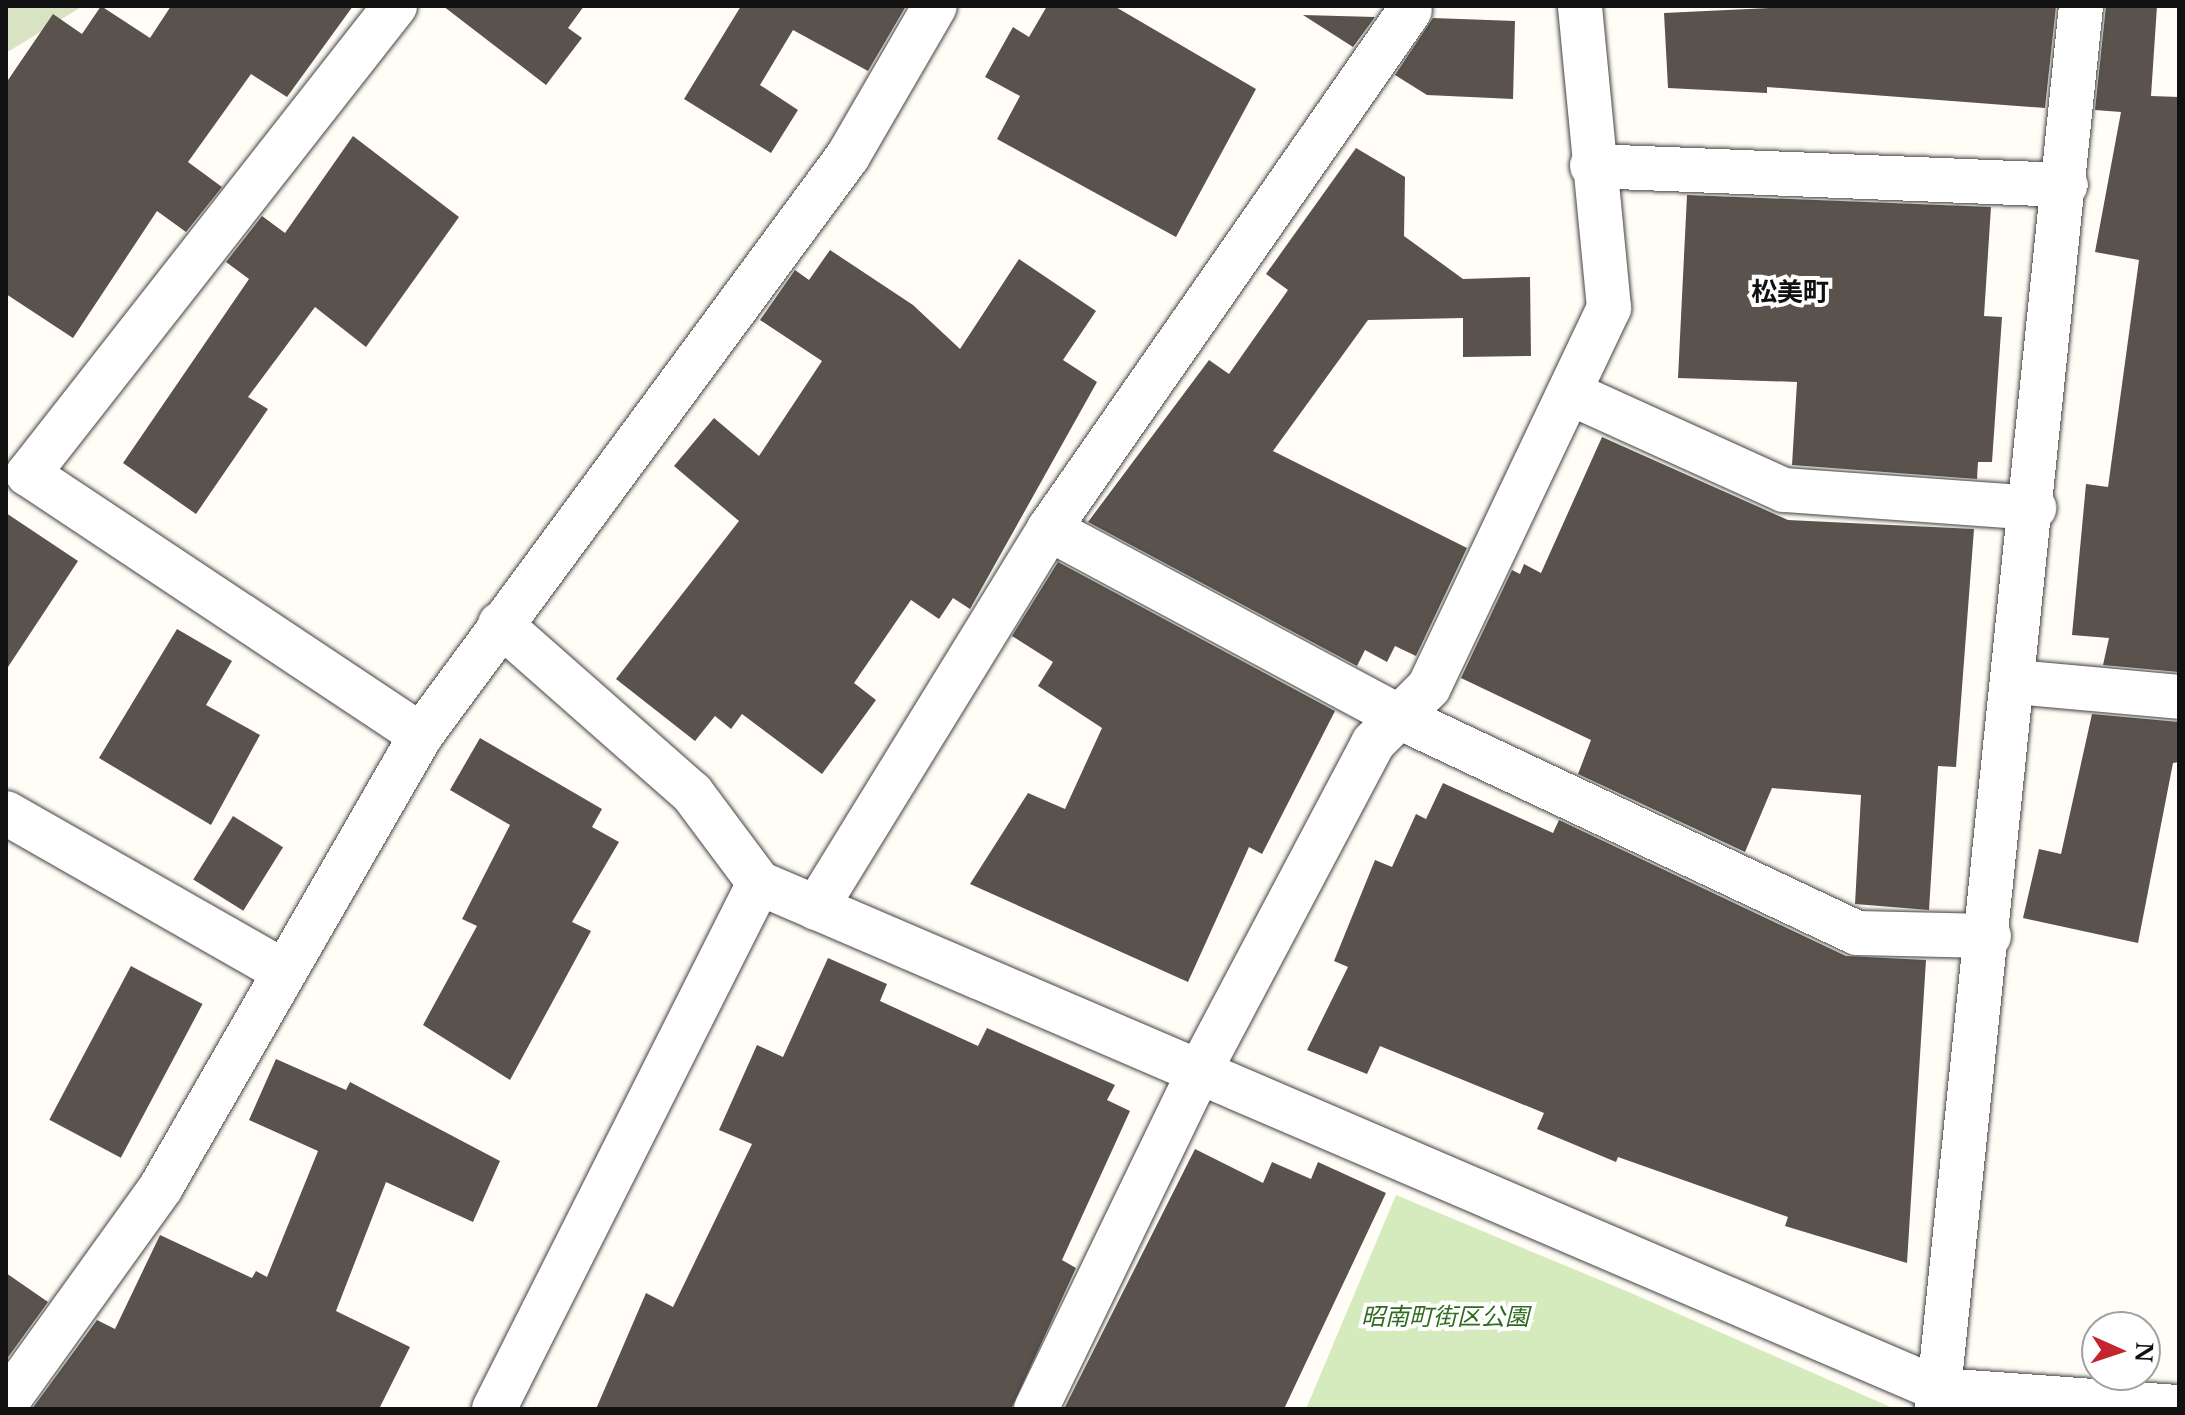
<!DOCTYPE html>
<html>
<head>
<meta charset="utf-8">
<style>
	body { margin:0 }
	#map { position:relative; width:2185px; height:1415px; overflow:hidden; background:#fffdf5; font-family:"Libre Baskerville","Noto Sans JP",serif }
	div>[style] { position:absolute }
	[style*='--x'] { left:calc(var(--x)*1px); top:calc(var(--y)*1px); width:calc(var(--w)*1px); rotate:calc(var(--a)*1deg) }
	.green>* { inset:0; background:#d5ebbd }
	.cemetery>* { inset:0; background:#d9e3c4 }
	.building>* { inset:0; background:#5a524d; transform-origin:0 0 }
	.roads { filter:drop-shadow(0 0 2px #444) drop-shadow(0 0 2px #444) }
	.minor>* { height:44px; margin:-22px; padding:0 22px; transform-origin:22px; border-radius:22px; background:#fff }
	span { translate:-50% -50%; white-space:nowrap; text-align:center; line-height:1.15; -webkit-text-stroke:8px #fff; paint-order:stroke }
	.park-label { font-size:24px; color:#2f6b1f; font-style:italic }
	.neighbourhood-label { font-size:26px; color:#111; font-weight:700 }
	.frame { position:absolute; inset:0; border:8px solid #111; pointer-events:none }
	.north { position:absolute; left:2081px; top:1311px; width:80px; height:80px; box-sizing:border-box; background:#fff; border:2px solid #a0a0a0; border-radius:50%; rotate:93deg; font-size:22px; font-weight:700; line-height:32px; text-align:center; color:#111 }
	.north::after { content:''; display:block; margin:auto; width:28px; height:36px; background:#c4262e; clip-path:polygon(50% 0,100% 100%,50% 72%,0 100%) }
</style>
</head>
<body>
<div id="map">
	<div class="green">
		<i style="clip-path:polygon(1396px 1195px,1631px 1293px,1895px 1409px,1306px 1409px)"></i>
	</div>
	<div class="cemetery">
		<i style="clip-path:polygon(6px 6px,83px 6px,6px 53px)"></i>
	</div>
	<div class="building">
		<i style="clip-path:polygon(101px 6px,150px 38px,171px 6px,353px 6px,287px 97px,251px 74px,188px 162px,222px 187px,186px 232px,157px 211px,73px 338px,6px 294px,6px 83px,53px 14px,82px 34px)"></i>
		<i style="clip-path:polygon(443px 6px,584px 6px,568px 28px,582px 38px,546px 85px)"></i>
		<i style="clip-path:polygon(741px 6px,906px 6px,868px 71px,793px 30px,760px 85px,798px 110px,771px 153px,684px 99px)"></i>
		<i style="clip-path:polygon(1047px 6px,1114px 6px,1256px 89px,1176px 237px,997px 139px,1020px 96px,985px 77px,1013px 27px,1029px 37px)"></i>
		<i style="clip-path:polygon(1811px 6px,2056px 6px,2045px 108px,1767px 87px,1767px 93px,1668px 88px,1664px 13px)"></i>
		<i style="clip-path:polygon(2106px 6px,2157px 6px,2151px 96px,2179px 97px,2179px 672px,2103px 665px,2109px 638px,2072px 635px,2086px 484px,2108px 487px,2139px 260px,2095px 252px,2121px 112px,2095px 110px)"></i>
		<i style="clip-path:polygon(1303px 15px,1375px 17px,1353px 47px)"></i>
		<i style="clip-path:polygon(1433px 18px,1515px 21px,1513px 99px,1427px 95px,1395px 75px)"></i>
		<i style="clip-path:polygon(353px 136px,459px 217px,366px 347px,315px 307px,248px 397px,268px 409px,196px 514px,123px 463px,249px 279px,226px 262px,262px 216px,285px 233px)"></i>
		<i style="clip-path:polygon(1356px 148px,1405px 177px,1404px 236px,1463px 279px,1530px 277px,1531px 356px,1463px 357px,1463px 318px,1368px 320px,1273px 451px,1467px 548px,1416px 656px,1395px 646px,1387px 662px,1365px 650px,1357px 666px,1088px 522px,1209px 360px,1229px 374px,1288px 290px,1266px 274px)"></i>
		<i style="clip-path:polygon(1687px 195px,1991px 207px,1984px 316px,2002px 317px,1992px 462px,1978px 462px,1977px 479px,1792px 465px,1797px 382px,1678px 378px)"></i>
		<i style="clip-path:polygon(830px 250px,913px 305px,960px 349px,1019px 259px,1096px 311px,1063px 360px,1097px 382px,970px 609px,953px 598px,939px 619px,911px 600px,854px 683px,876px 700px,822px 774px,742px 714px,731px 729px,715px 716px,695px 741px,616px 679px,739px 521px,674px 466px,714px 418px,759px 456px,822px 361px,760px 320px,795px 270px,809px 280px)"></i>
		<i style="clip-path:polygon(1602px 437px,1788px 520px,1974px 529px,1956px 767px,1938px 766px,1929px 910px,1855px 904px,1861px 795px,1772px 788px,1745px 852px,1578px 774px,1591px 740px,1461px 678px,1512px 570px,1520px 574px,1524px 564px,1541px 573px)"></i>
		<i style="clip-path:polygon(6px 513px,78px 561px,6px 670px)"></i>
		<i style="clip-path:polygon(1058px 562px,1335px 711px,1262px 854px,1249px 847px,1188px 982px,970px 884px,1028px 793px,1065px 809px,1102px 728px,1038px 686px,1053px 662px,1012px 636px)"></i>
		<i style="clip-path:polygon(177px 629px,232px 661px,206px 705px,260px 735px,211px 825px,99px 758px)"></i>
		<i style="clip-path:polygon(2092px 714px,2179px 722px,2179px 762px,2173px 763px,2138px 943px,2023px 918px,2039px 849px,2061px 854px)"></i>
		<i style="clip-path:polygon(480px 738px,602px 809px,592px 827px,619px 842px,572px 922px,591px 931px,510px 1080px,423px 1025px,477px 926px,462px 919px,510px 825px,450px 790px)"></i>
		<i style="clip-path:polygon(1443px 783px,1553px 833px,1559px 820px,1846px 956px,1926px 960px,1907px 1263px,1785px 1226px,1788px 1217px,1618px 1157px,1616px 1162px,1537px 1129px,1544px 1113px,1380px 1046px,1367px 1074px,1307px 1050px,1348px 967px,1334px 961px,1375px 860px,1392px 867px,1416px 814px,1426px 819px)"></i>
		<i style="left:233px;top:816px;width:59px;height:75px;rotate:32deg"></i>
		<i style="clip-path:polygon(828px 958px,887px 984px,880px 1001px,978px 1046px,987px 1028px,1115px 1085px,1107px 1100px,1130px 1111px,1062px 1260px,1076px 1268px,1011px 1409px,596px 1409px,646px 1293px,673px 1307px,752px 1144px,719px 1130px,757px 1045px,783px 1057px)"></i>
		<i style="left:131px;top:966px;width:81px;height:174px;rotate:28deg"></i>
		<i style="clip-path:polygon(276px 1059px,346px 1090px,350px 1082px,500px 1161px,473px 1222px,386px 1182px,336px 1311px,410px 1347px,379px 1409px,32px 1409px,97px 1320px,115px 1329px,160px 1235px,252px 1278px,256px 1271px,267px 1277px,318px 1151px,249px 1120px)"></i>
		<i style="clip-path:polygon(1195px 1149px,1263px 1183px,1272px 1162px,1311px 1179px,1318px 1162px,1386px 1193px,1284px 1409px,1064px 1409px)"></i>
		<i style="clip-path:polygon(6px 1273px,48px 1302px,6px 1360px)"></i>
	</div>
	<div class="roads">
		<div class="minor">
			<i style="--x:395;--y:6;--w:595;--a:128.1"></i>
			<i style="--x:28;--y:474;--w:472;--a:33.6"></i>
			<i style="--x:1592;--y:166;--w:474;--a:2.3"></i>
			<i style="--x:1570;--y:393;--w:235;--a:24.4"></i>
			<i style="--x:1784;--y:490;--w:251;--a:4.1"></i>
			<i style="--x:1049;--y:529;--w:397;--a:28.2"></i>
			<i style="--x:1399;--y:717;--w:506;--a:25.25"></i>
			<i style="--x:1857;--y:933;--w:132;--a:1.3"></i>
			<i style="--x:500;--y:624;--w:256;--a:41.4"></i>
			<i style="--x:692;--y:793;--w:112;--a:53.3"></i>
			<i style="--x:2015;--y:682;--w:165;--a:5.2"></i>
			<i style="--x:6;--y:813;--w:317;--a:29.7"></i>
			<i style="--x:816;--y:908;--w:445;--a:-58.4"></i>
			<i style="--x:1049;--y:529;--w:632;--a:-55.18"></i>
			<i style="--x:6;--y:1403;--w:266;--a:-54.3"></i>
			<i style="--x:161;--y:1187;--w:521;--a:-60.09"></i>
			<i style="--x:421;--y:735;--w:719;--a:-53.59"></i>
			<i style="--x:848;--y:156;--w:173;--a:-59.9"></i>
			<i style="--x:494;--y:1409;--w:589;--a:-63.26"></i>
			<i style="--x:759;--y:883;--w:1285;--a:23.23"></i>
			<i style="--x:1940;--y:1390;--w:240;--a:4.1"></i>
			<i style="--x:1036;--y:1409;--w:372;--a:-64.2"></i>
			<i style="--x:1198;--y:1074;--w:374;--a:-62.1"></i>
			<i style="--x:1373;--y:743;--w:79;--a:-45"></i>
			<i style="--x:1429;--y:687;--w:420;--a:-64.6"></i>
			<i style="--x:1609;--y:308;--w:303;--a:-95.5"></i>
			<i style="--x:1937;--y:1409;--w:1410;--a:-84.14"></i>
		</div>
	</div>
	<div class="park-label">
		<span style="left:1445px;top:1317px">昭南町街区公園</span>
	</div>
	<div class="neighbourhood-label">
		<span style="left:1790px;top:293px">松美町</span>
	</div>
	<div class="frame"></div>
	<div class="north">N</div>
</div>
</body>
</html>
